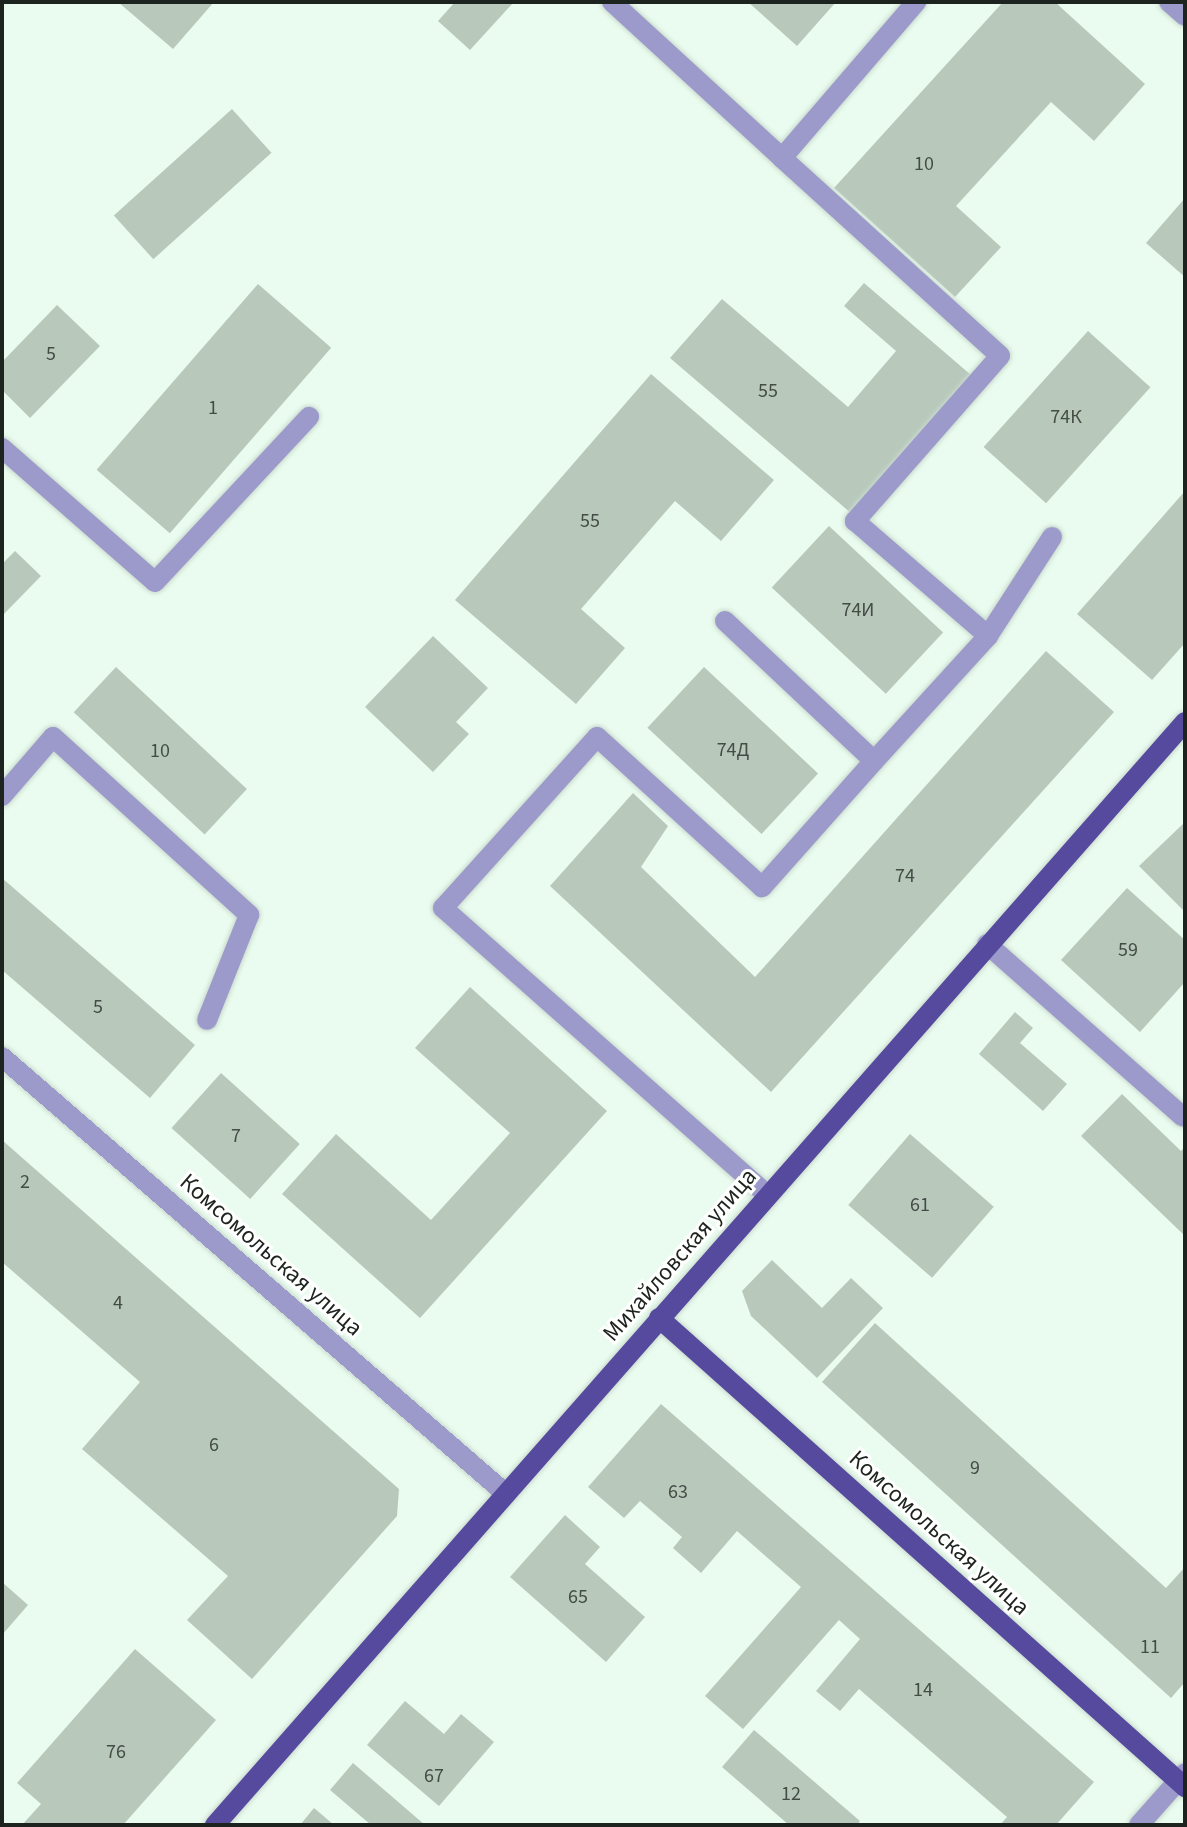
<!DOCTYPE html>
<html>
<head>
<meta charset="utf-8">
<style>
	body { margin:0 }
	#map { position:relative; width:1187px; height:1827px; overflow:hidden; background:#eafcef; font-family:"Source Sans 3",sans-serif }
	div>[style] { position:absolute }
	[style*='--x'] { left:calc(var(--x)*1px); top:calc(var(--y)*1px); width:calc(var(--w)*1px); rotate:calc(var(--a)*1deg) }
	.building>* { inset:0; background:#b8c9bc; transform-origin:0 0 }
	.roads { filter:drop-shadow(0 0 2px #c9d9ce) drop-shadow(0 0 2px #c9d9ce) }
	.minor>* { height:20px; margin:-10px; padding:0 10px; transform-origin:10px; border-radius:10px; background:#9c9aca }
	.major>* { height:20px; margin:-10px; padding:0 10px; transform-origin:10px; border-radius:10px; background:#564a9e }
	span { translate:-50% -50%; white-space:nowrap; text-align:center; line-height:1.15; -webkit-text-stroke:6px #fff; paint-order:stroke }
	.number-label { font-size:20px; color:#444c46 }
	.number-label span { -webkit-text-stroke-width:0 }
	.street-label { font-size:24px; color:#1d231e }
	.frame { position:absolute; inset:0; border:4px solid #1d231e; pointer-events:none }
</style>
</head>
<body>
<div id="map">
	<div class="building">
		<i style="clip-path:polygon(118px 2px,214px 2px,173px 49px)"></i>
		<i style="clip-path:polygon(455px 2px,514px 2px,470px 50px,438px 21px)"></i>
		<i style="clip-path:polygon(748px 2px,836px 2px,797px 46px)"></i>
		<i style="clip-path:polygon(1003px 2px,1055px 2px,1145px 84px,1094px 141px,1051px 102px,956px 206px,1001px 247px,955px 297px,834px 188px)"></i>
		<i style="left:232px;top:109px;width:59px;height:159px;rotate:48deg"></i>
		<i style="clip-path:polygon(1185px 198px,1185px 277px,1146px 243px)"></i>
		<i style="clip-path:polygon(864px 283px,971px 375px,852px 514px,670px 358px,722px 299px,848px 407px,896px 351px,844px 306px)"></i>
		<i style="left:258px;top:284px;width:97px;height:246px;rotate:41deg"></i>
		<i style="clip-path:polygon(57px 305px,100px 346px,30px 418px,2px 390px,2px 362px)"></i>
		<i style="left:1088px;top:331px;width:84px;height:156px;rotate:42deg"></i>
		<i style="clip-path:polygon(651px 374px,774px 480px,721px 541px,675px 501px,581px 609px,625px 648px,576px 704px,455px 600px)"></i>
		<i style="clip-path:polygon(1185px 491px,1185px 643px,1152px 680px,1077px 614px)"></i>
		<i style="left:829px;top:526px;width:156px;height:84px;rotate:43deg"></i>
		<i style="clip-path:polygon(15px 551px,41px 576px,2px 616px,2px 564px)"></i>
		<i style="clip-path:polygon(433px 636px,488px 688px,456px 722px,469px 734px,433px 772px,365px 707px)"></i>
		<i style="clip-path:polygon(1046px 651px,1114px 712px,771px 1092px,550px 886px,633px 793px,668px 826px,641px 867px,755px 977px)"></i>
		<i style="left:116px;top:667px;width:179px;height:62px;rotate:43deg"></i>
		<i style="left:704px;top:667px;width:156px;height:83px;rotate:43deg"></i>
		<i style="clip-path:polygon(1185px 822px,1185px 910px,1184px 911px,1139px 866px)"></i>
		<i style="clip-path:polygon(2px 878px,195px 1045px,150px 1098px,2px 970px)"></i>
		<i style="clip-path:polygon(1127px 888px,1185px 940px,1185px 982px,1140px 1032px,1061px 960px)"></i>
		<i style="clip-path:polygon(470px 987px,607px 1111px,420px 1318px,282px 1194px,336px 1134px,431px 1220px,510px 1133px,415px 1048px)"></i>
		<i style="clip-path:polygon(1015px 1012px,1033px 1028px,1020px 1043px,1067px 1084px,1043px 1111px,979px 1054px)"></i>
		<i style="left:221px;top:1073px;width:106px;height:74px;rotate:42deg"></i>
		<i style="clip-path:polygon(1122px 1094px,1181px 1151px,1185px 1147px,1185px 1236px,1081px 1136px)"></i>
		<i style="left:910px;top:1134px;width:111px;height:94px;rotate:41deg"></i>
		<i style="clip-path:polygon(2px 1140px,399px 1489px,397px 1516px,252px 1679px,187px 1620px,228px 1576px,82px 1449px,140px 1382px,2px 1262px)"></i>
		<i style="clip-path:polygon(772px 1260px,822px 1308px,851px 1278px,883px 1308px,817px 1378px,751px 1316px,742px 1291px)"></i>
		<i style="clip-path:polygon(875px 1323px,1166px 1588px,1185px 1567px,1185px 1682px,1171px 1698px,822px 1382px)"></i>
		<i style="clip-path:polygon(661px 1404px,1094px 1782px,1056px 1825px,1000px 1825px,1007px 1817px,859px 1689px,840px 1711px,816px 1691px,860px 1639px,839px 1620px,743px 1729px,705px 1696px,801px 1587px,737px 1531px,701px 1573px,673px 1548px,682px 1537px,640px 1501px,624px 1518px,588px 1487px)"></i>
		<i style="clip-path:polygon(565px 1515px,600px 1547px,585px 1564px,645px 1617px,606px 1662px,510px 1577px)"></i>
		<i style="clip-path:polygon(2px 1582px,28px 1605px,2px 1635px)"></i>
		<i style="clip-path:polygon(135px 1649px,216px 1720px,123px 1825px,22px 1825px,41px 1804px,17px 1783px)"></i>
		<i style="clip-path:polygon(405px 1701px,444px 1734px,461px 1714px,494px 1742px,439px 1806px,367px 1745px)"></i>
		<i style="clip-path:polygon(754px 1730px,860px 1821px,857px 1825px,789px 1825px,722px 1767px)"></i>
		<i style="clip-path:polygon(353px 1763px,425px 1825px,371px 1825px,330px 1790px)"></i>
		<i style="clip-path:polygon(314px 1808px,334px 1825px,300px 1825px)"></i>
	</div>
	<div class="roads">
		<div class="minor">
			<i style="--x:612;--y:2;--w:231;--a:42.5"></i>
			<i style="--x:782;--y:158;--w:206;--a:-49.3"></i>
			<i style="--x:1169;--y:2;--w:21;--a:41"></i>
			<i style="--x:782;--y:158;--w:294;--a:42.2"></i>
			<i style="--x:1000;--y:356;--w:220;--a:131.3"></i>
			<i style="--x:855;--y:521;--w:176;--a:40.8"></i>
			<i style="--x:2;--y:448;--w:203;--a:41.2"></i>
			<i style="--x:155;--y:582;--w:226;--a:-47"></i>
			<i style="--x:725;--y:621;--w:204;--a:43.2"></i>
			<i style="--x:874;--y:761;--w:169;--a:131.6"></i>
			<i style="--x:762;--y:887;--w:223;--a:-137.7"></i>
			<i style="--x:597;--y:737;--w:230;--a:132"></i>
			<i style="--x:443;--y:908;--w:433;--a:41.5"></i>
			<i style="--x:874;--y:761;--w:169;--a:-47.6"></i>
			<i style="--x:988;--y:636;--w:118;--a:-57.1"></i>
			<i style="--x:2;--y:796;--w:78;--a:-49.2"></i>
			<i style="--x:53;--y:737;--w:265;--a:42.2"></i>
			<i style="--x:249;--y:915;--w:113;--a:111.8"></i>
			<i style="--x:987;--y:944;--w:261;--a:41.4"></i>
			<i style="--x:2;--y:1057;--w:666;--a:40.92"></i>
			<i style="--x:1139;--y:1825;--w:69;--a:-48.5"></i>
		</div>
		<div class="major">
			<i style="--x:659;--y:1318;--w:705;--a:41.72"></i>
			<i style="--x:215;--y:1825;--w:1469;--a:-48.67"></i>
		</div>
	</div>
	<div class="number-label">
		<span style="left:924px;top:164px">10</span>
		<span style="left:51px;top:354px">5</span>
		<span style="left:768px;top:391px">55</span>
		<span style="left:213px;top:408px">1</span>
		<span style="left:1066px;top:417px">74К</span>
		<span style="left:590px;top:521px">55</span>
		<span style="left:858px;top:610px">74И</span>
		<span style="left:733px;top:750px">74Д</span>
		<span style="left:160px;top:751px">10</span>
		<span style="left:905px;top:876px">74</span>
		<span style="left:1128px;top:950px">59</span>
		<span style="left:98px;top:1007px">5</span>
		<span style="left:236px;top:1136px">7</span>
		<span style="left:25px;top:1182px">2</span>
		<span style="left:920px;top:1205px">61</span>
		<span style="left:118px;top:1303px">4</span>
		<span style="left:214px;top:1445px">6</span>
		<span style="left:975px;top:1468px">9</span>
		<span style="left:678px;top:1492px">63</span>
		<span style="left:578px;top:1597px">65</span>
		<span style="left:1150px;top:1647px">11</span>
		<span style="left:923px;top:1690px">14</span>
		<span style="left:116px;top:1752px">76</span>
		<span style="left:434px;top:1776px">67</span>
		<span style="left:791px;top:1794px">12</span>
	</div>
	<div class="street-label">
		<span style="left:271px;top:1255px;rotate:41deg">Комсомольская улица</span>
		<span style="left:680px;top:1255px;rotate:-49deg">Михайловская улица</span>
		<span style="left:939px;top:1533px;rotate:42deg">Комсомольская улица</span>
	</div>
	<div class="frame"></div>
</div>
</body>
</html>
